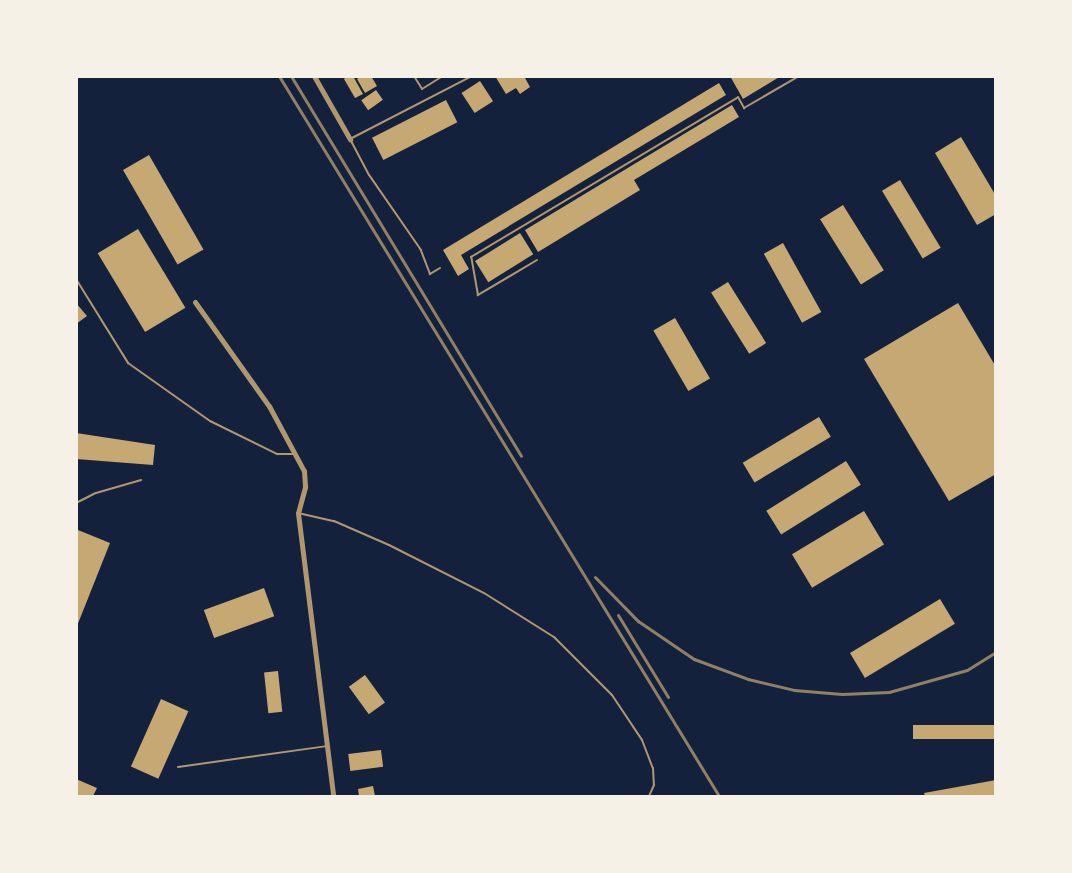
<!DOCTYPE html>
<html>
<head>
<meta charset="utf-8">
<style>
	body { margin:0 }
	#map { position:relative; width:1072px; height:873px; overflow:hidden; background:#14213d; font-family:"Crimson Pro",serif }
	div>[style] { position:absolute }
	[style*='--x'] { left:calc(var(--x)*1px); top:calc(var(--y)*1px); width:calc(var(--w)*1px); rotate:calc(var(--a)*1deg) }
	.building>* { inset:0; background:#c6a872; transform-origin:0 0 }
	.service>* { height:2px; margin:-1px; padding:0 1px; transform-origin:1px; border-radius:1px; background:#b1986c }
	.minor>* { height:5px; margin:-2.5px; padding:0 2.5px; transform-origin:2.5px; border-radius:2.5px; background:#b1986c }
	.rail>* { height:3px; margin:-1.5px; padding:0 1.5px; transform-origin:1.5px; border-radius:1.5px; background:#918062 }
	span { translate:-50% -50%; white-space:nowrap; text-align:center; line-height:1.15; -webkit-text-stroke:5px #f6f1e7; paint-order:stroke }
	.frame { position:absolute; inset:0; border:78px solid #f6f1e7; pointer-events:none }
</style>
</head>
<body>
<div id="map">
	<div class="building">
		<i style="clip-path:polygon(347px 76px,353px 76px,363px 94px,355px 98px,344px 79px)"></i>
		<i style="clip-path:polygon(361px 76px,371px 76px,377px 86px,365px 93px,357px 79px)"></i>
		<i style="clip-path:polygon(495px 76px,524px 76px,530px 87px,520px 94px,516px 88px,506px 94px)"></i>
		<i style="clip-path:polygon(730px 76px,781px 76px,743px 99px)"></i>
		<i style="left:480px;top:81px;width:24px;height:22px;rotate:57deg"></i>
		<i style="clip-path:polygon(719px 83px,726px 95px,461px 255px,469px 269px,458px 276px,443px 250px)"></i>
		<i style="left:376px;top:90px;width:12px;height:18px;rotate:55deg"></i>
		<i style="left:446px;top:100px;width:25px;height:83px;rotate:63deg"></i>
		<i style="clip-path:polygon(732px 105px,739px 117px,634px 180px,640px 190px,538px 252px,525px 230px)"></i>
		<i style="clip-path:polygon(961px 137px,996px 196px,996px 214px,977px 225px,935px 153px)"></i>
		<i style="left:149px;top:155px;width:109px;height:30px;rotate:60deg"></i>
		<i style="left:900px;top:180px;width:79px;height:21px;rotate:59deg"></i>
		<i style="left:843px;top:205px;width:77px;height:27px;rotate:58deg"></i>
		<i style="left:138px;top:229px;width:92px;height:47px;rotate:59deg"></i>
		<i style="left:520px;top:233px;width:25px;height:53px;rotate:58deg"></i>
		<i style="left:783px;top:243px;width:79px;height:22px;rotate:61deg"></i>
		<i style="left:728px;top:282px;width:72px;height:20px;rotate:58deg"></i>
		<i style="clip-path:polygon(76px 303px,87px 316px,76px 324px)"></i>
		<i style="clip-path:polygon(958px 303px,996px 367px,996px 474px,949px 501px,864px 359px)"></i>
		<i style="left:675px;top:318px;width:70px;height:25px;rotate:60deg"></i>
		<i style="left:819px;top:417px;width:23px;height:89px;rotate:59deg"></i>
		<i style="clip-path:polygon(76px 433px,155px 445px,153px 465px,76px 459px)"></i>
		<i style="left:846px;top:461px;width:28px;height:94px;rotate:58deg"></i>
		<i style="left:864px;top:511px;width:39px;height:84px;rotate:59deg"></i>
		<i style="clip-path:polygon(78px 530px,110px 543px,77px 626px,76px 533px)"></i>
		<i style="left:264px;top:588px;width:30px;height:64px;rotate:70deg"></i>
		<i style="left:940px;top:599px;width:29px;height:105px;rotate:59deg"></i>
		<i style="left:278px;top:671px;width:41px;height:14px;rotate:84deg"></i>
		<i style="left:365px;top:675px;width:34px;height:20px;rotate:54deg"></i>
		<i style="left:161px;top:699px;width:30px;height:74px;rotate:24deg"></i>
		<i style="left:996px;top:725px;width:14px;height:83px;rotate:90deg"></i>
		<i style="left:381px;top:750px;width:17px;height:33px;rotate:83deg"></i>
		<i style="clip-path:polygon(76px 779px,97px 788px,93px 796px,76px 796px)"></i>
		<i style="clip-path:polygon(996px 780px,996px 796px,925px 796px,924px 793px)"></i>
		<i style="clip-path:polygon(373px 786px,375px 796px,359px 796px,358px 789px)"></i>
	</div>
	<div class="service">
		<i style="--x:414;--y:76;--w:15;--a:58"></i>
		<i style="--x:422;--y:89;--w:25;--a:-32"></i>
		<i style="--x:537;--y:260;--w:69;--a:149.3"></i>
		<i style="--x:478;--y:295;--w:39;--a:-100"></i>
		<i style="--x:471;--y:257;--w:311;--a:-30.9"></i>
		<i style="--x:738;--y:97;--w:13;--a:61"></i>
		<i style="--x:744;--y:108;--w:64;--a:-30.2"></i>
		<i style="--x:440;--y:268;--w:12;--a:149"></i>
		<i style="--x:430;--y:274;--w:26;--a:-111"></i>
		<i style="--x:421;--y:250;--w:91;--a:-124.7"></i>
		<i style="--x:369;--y:175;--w:41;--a:-117.8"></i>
		<i style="--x:350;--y:139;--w:137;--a:-27.3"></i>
		<i style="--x:76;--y:279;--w:99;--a:58.2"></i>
		<i style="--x:128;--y:363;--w:100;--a:35.3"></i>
		<i style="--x:210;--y:421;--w:75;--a:26.2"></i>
		<i style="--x:277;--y:454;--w:16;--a:0"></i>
		<i style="--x:76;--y:503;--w:22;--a:-27"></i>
		<i style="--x:96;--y:493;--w:47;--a:-16.1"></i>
		<i style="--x:298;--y:513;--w:37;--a:13"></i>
		<i style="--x:334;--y:521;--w:60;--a:23.6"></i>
		<i style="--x:389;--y:545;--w:106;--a:26.8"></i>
		<i style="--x:484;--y:593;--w:83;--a:32.2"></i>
		<i style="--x:554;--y:637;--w:82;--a:45"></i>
		<i style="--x:612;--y:695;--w:54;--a:56.3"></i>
		<i style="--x:642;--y:740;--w:30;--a:69"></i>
		<i style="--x:653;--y:768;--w:17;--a:87"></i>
		<i style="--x:654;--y:785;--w:12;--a:114"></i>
		<i style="--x:178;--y:767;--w:150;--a:-8"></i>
	</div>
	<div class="minor">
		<i style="--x:314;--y:76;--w:73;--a:60.3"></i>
		<i style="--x:195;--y:302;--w:128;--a:54.6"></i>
		<i style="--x:269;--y:406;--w:74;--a:61.7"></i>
		<i style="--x:304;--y:471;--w:16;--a:86"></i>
		<i style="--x:305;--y:487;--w:27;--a:105"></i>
		<i style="--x:298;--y:513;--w:285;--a:82.9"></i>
	</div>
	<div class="rail">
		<i style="--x:279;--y:76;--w:844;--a:58.57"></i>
		<i style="--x:291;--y:76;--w:444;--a:58.8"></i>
		<i style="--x:595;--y:577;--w:62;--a:45.7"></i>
		<i style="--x:638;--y:621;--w:68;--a:34.2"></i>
		<i style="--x:694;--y:659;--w:58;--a:20.3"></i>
		<i style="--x:748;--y:679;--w:47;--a:13.4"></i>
		<i style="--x:794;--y:690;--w:48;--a:4.8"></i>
		<i style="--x:842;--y:694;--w:47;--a:-2.4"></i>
		<i style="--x:889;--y:692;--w:81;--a:-15.8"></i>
		<i style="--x:967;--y:670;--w:34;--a:-32"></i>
		<i style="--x:618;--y:615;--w:96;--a:58.6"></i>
	</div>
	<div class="frame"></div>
</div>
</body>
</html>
